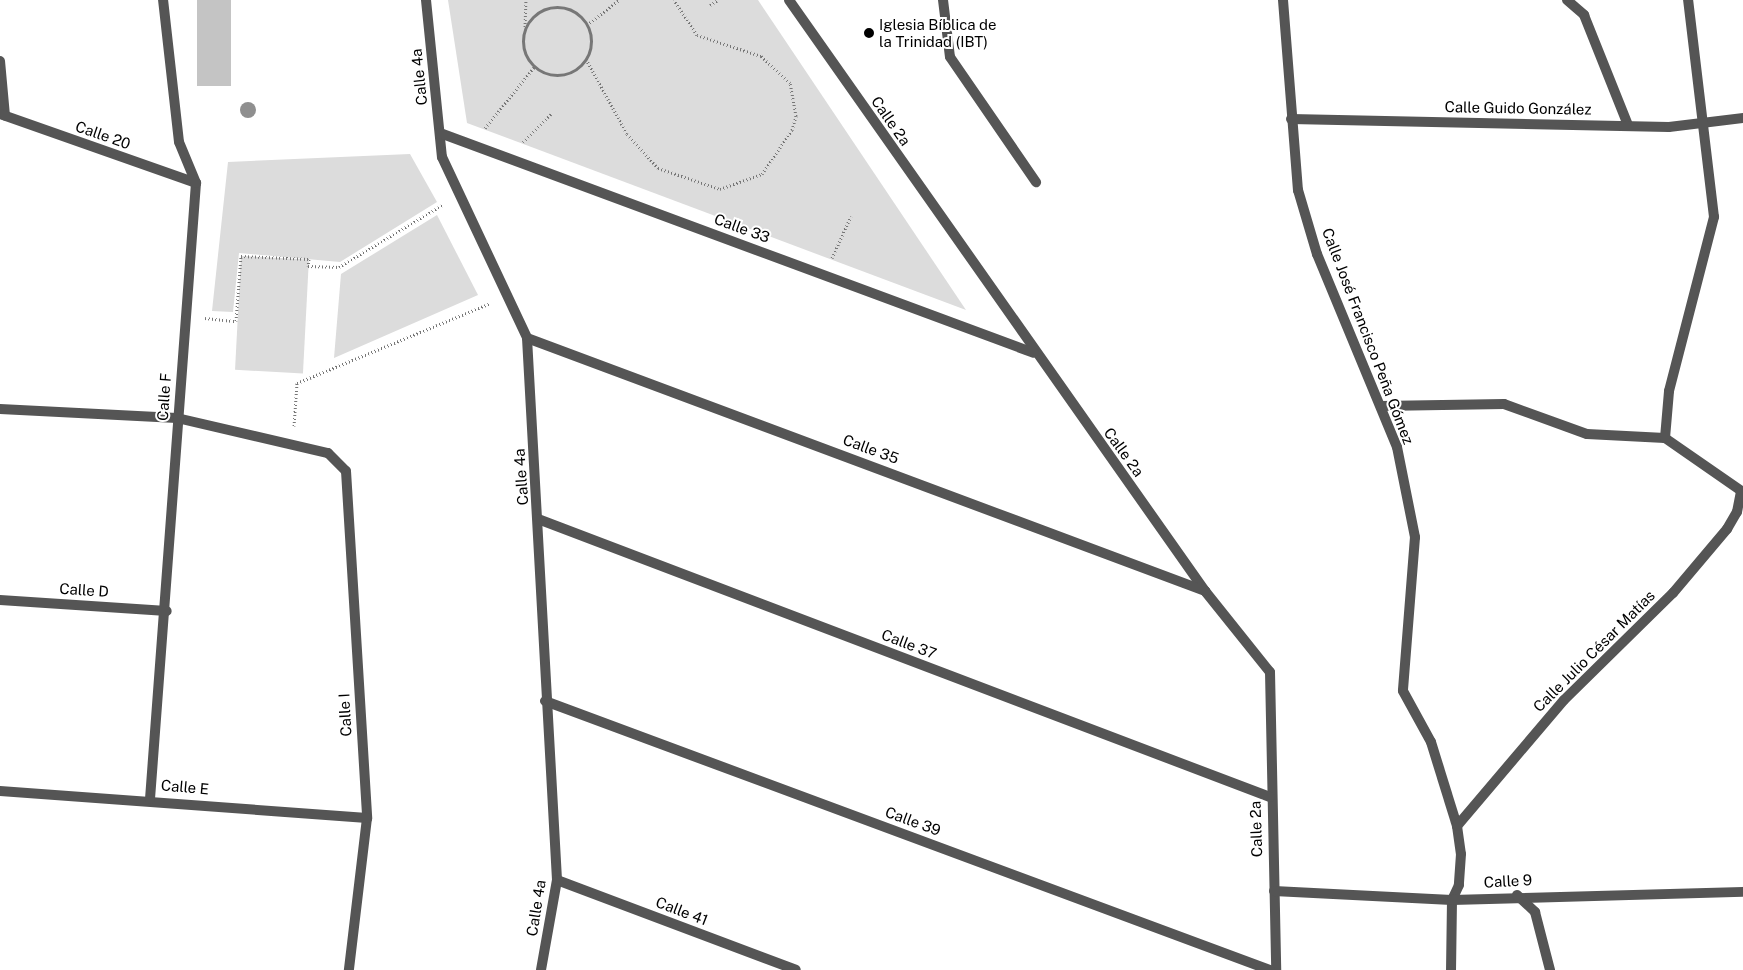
<!DOCTYPE html>
<html>
<head>
<meta charset="utf-8">
<style>
	body { margin:0 }
	#map { position:relative; width:1743px; height:970px; overflow:hidden; background:#fff; font-family:"Public Sans",sans-serif }
	div>[style] { position:absolute }
	[style*='--x'] { left:calc(var(--x)*1px); top:calc(var(--y)*1px); width:calc(var(--w)*1px); rotate:calc(var(--a)*1deg) }
	.green>* { inset:0; background:#dcdcdc; transform-origin:0 0 }
	.building>* { inset:0; background:#c4c4c4; transform-origin:0 0 }
	.path>* { height:3px; margin-top:-1.5px; transform-origin:0; background:repeating-linear-gradient(90deg,#777 0 1px,transparent 0 3.5px) }
	.path>.ring { margin:-1.5px; padding:0; box-sizing:content-box; background:none; border:3px solid #777; border-radius:50% }
	.street>* { height:10px; margin:-5px; padding:0 5px; transform-origin:5px; border-radius:5px; background:#555 }
	.trees>* { width:16px; height:16px; margin:-8px; border-radius:50%; background:#8f8f8f }
	.dots>* { width:14px; height:14px; translate:-50% -50%; box-sizing:border-box; border:2px solid #fff; border-radius:50% }
	span { translate:-50% -50%; white-space:nowrap; text-align:center; line-height:1.15; -webkit-text-stroke:4px #fff; paint-order:stroke }
	.poi-label { font-size:15px; color:#000 }
	.left { translate:0 -50%; text-align:left }
	.street-label { font-size:15px; color:#000 }
</style>
</head>
<body>
<div id="map">
	<div class="green">
		<i style="clip-path:polygon(448px 0,758px 0,966px 310px,467px 123px)"></i>
		<i style="clip-path:polygon(410px 154px,437px 202px,340px 262px,239px 253px,233px 312px,212px 311px,228px 162px)"></i>
		<i style="clip-path:polygon(437px 215px,478px 295px,334px 358px,341px 274px)"></i>
		<i style="left:241px;top:256px;width:68px;height:114px;rotate:3deg"></i>
	</div>
	<div class="building">
		<i style="left:197px;top:0;width:34px;height:86px"></i>
	</div>
	<div class="path">
		<i style="--x:710;--y:5;--w:9;--a:-32"></i>
		<i class="ring" style="left:523px;top:7px;width:65px;height:65px"></i>
		<i style="--x:587;--y:25;--w:41;--a:-38"></i>
		<i style="--x:525;--y:27;--w:27;--a:-88"></i>
		<i style="--x:586;--y:59;--w:85;--a:61.3"></i>
		<i style="--x:627;--y:134;--w:46;--a:47.6"></i>
		<i style="--x:658;--y:168;--w:65;--a:18.7"></i>
		<i style="--x:720;--y:189;--w:45;--a:-19.7"></i>
		<i style="--x:762;--y:174;--w:53;--a:-55.7"></i>
		<i style="--x:792;--y:130;--w:15;--a:-74"></i>
		<i style="--x:796;--y:116;--w:34;--a:-100"></i>
		<i style="--x:790;--y:83;--w:40;--a:-137"></i>
		<i style="--x:761;--y:56;--w:67;--a:-161.8"></i>
		<i style="--x:697;--y:35;--w:42;--a:-123.3"></i>
		<i style="--x:485;--y:128;--w:80;--a:-51.1"></i>
		<i style="--x:523;--y:142;--w:41;--a:-45"></i>
		<i style="--x:832;--y:258;--w:46;--a:-65.7"></i>
		<i style="--x:205;--y:318;--w:31;--a:6"></i>
		<i style="--x:236;--y:321;--w:65;--a:-85.6"></i>
		<i style="--x:241;--y:256;--w:68;--a:2.5"></i>
		<i style="--x:309;--y:259;--w:7;--a:98"></i>
		<i style="--x:308;--y:266;--w:31;--a:2"></i>
		<i style="--x:339;--y:267;--w:122;--a:-31"></i>
		<i style="--x:294;--y:426;--w:43;--a:-86"></i>
		<i style="--x:297;--y:383;--w:208;--a:-22.4"></i>
	</div>
	<div class="street">
		<i style="--x:426;--y:0;--w:158;--a:84.2"></i>
		<i style="--x:442;--y:157;--w:200;--a:64.8"></i>
		<i style="--x:527;--y:338;--w:543;--a:86.83"></i>
		<i style="--x:557;--y:880;--w:91;--a:100.1"></i>
		<i style="--x:789;--y:0;--w:723;--a:54.86"></i>
		<i style="--x:1205;--y:591;--w:104;--a:51.3"></i>
		<i style="--x:1270;--y:672;--w:298;--a:88.8"></i>
		<i style="--x:943;--y:0;--w:57;--a:83"></i>
		<i style="--x:950;--y:57;--w:152;--a:55.5"></i>
		<i style="--x:1283;--y:0;--w:191;--a:85.5"></i>
		<i style="--x:1298;--y:190;--w:67;--a:73.5"></i>
		<i style="--x:1317;--y:254;--w:209;--a:67.5"></i>
		<i style="--x:1397;--y:447;--w:92;--a:78.7"></i>
		<i style="--x:1415;--y:537;--w:154;--a:94.5"></i>
		<i style="--x:1403;--y:691;--w:58;--a:61.2"></i>
		<i style="--x:1431;--y:742;--w:88;--a:72.8"></i>
		<i style="--x:1457;--y:826;--w:28;--a:82"></i>
		<i style="--x:1461;--y:854;--w:31;--a:94"></i>
		<i style="--x:1459;--y:885;--w:17;--a:115"></i>
		<i style="--x:1452;--y:900;--w:70;--a:90.8"></i>
		<i style="--x:1567;--y:0;--w:23;--a:41"></i>
		<i style="--x:1584;--y:15;--w:118;--a:68.2"></i>
		<i style="--x:0;--y:61;--w:55;--a:84.8"></i>
		<i style="--x:0;--y:114;--w:208;--a:19.4"></i>
		<i style="--x:1291;--y:119;--w:378;--a:1.2"></i>
		<i style="--x:1669;--y:127;--w:75;--a:-6.9"></i>
		<i style="--x:440;--y:133;--w:633;--a:20.32"></i>
		<i style="--x:527;--y:338;--w:724;--a:20.46"></i>
		<i style="--x:1381;--y:406;--w:123;--a:-0.9"></i>
		<i style="--x:1504;--y:404;--w:88;--a:19.9"></i>
		<i style="--x:1587;--y:434;--w:78;--a:2.9"></i>
		<i style="--x:1665;--y:438;--w:95;--a:34.7"></i>
		<i style="--x:0;--y:409;--w:177;--a:2.9"></i>
		<i style="--x:177;--y:418;--w:155;--a:13.1"></i>
		<i style="--x:328;--y:453;--w:25;--a:45"></i>
		<i style="--x:346;--y:471;--w:348;--a:86.5"></i>
		<i style="--x:367;--y:818;--w:153;--a:96.8"></i>
		<i style="--x:1665;--y:438;--w:47;--a:-85.1"></i>
		<i style="--x:1669;--y:391;--w:180;--a:-75.5"></i>
		<i style="--x:1714;--y:217;--w:219;--a:-96.8"></i>
		<i style="--x:538;--y:519;--w:783;--a:20.8"></i>
		<i style="--x:0;--y:600;--w:167;--a:3.8"></i>
		<i style="--x:545;--y:701;--w:773;--a:20.36"></i>
		<i style="--x:0;--y:791;--w:368;--a:4.2"></i>
		<i style="--x:150;--y:799;--w:618;--a:-85.73"></i>
		<i style="--x:196;--y:183;--w:44;--a:-112.5"></i>
		<i style="--x:179;--y:142;--w:143;--a:-96.4"></i>
		<i style="--x:1457;--y:826;--w:165;--a:-49.7"></i>
		<i style="--x:1564;--y:700;--w:153;--a:-44.5"></i>
		<i style="--x:1673;--y:593;--w:84;--a:-49.8"></i>
		<i style="--x:1727;--y:529;--w:20;--a:-60"></i>
		<i style="--x:1737;--y:512;--w:21;--a:-79"></i>
		<i style="--x:557;--y:880;--w:255;--a:20.6"></i>
		<i style="--x:1274;--y:891;--w:178;--a:2.9"></i>
		<i style="--x:1452;--y:900;--w:291;--a:-1.6"></i>
		<i style="--x:1517;--y:895;--w:25;--a:43"></i>
		<i style="--x:1535;--y:912;--w:60;--a:75.5"></i>
	</div>
	<div class="trees">
		<i style="left:248px;top:110px"></i>
	</div>
	<div class="dots">
		<i style="left:869px;top:33px;background:#000"></i>
	</div>
	<div class="poi-label">
		<span class="left" style="left:879px;top:33px">Iglesia Bíblica de<br>la Trinidad (IBT)</span>
	</div>
	<div class="street-label">
		<span style="left:419px;top:77px;rotate:-96deg">Calle 4a</span>
		<span style="left:1518px;top:108px;rotate:1deg">Calle Guido González</span>
		<span style="left:891px;top:121px;rotate:55deg">Calle 2a</span>
		<span style="left:103px;top:135px;rotate:19deg">Calle 20</span>
		<span style="left:742px;top:228px;rotate:20deg">Calle 33</span>
		<span style="left:1368px;top:336px;rotate:69deg">Calle José Francisco Peña Gómez</span>
		<span style="left:164px;top:397px;rotate:-86deg">Calle F</span>
		<span style="left:871px;top:449px;rotate:20deg">Calle 35</span>
		<span style="left:1124px;top:452px;rotate:54deg">Calle 2a</span>
		<span style="left:521px;top:477px;rotate:-94deg">Calle 4a</span>
		<span style="left:84px;top:590px;rotate:4deg">Calle D</span>
		<span style="left:909px;top:644px;rotate:21deg">Calle 37</span>
		<span style="left:1594px;top:651px;rotate:-45deg">Calle Julio César Matías</span>
		<span style="left:345px;top:715px;rotate:-93deg">Calle I</span>
		<span style="left:185px;top:787px;rotate:5deg">Calle E</span>
		<span style="left:913px;top:821px;rotate:20deg">Calle 39</span>
		<span style="left:1256px;top:829px;rotate:-92deg">Calle 2a</span>
		<span style="left:1508px;top:881px;rotate:-3deg">Calle 9</span>
		<span style="left:536px;top:908px;rotate:-81deg">Calle 4a</span>
		<span style="left:682px;top:911px;rotate:21deg">Calle 41</span>
	</div>
</div>
</body>
</html>
